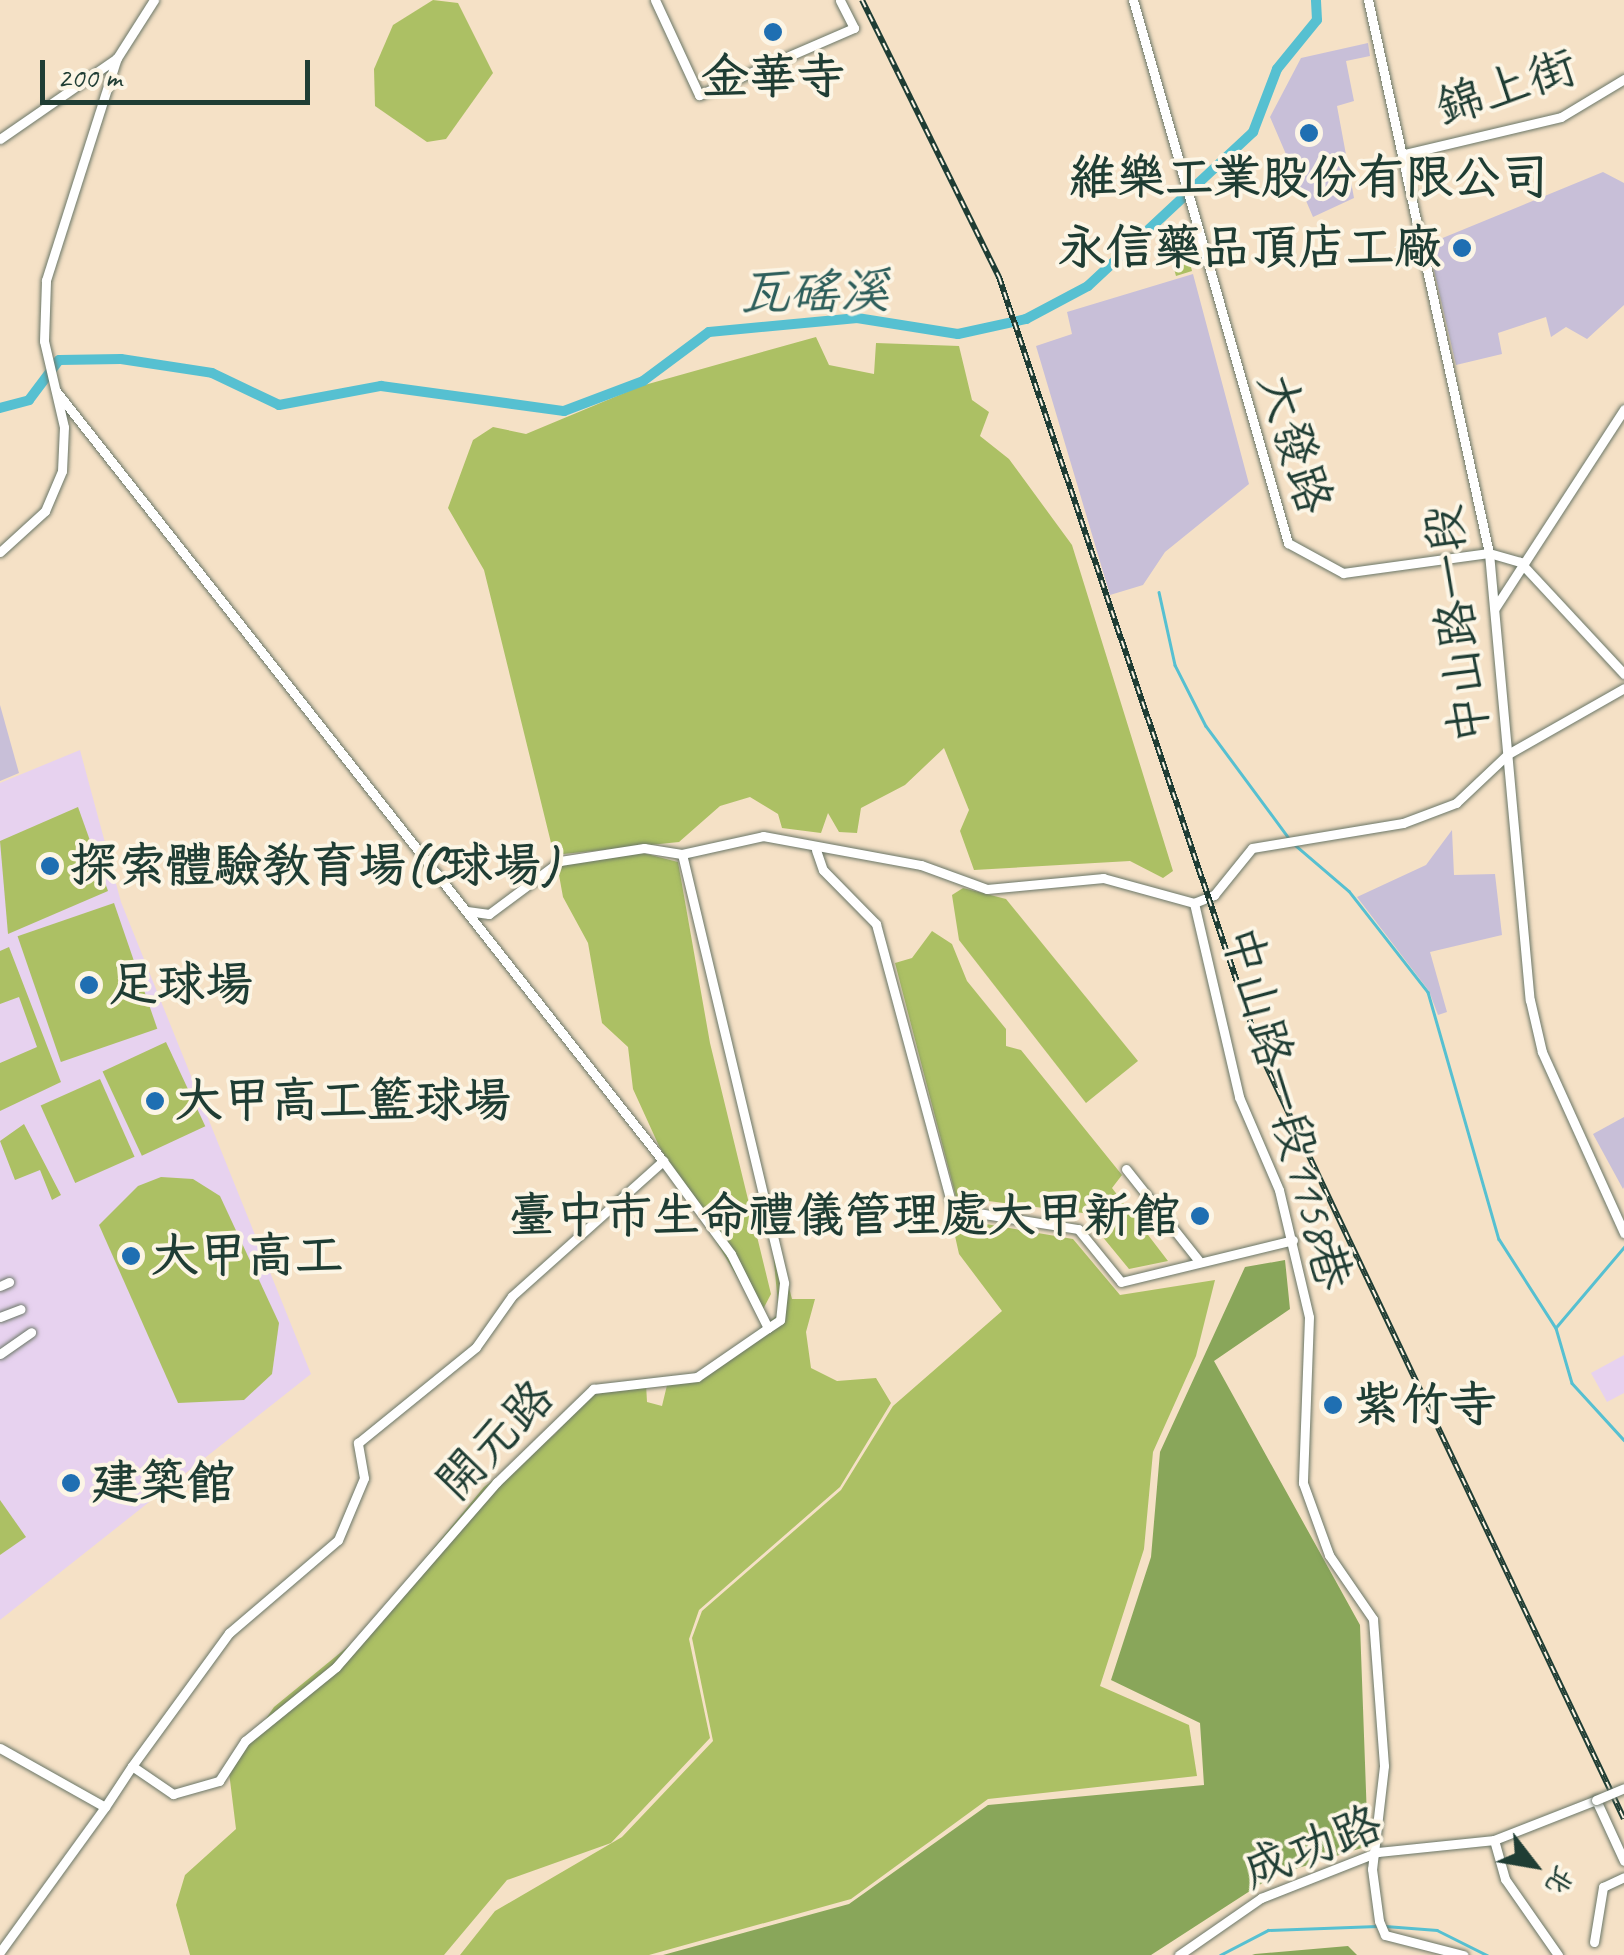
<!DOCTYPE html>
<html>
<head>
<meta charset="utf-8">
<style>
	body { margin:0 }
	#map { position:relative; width:1624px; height:1955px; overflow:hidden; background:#f5e1c6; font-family:Caveat,"LXGW WenKai TC",sans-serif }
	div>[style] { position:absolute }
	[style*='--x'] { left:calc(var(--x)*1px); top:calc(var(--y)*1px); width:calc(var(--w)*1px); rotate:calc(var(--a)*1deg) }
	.built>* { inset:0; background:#e7d2ef }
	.industrial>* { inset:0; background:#c8bfd8 }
	.green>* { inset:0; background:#acc064; transform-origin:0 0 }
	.forest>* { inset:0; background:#89a65a }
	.stream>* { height:2.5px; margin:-1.25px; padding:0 1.25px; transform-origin:1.25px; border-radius:1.25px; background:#56c0d1 }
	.canal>* { height:10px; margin:-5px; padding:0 5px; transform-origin:5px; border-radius:5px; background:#56c0d1 }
	.roads { filter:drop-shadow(0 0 2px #6a7667) drop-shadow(0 0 2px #6a7667) }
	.minor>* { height:9px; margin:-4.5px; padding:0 4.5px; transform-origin:4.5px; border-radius:4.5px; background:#fff }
	.rail>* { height:6px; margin-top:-3px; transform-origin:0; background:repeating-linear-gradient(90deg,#fcf5e5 0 8px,#1f3d34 0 16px); box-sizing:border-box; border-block:2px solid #1f3d34 }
	.bridges { filter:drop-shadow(0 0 2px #6a7667) drop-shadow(0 0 2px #6a7667) }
	.minor-bridge>* { height:9px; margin:-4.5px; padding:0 4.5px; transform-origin:4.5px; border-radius:4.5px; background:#fff }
	.dots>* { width:28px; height:28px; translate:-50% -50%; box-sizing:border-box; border:5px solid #fcf5e5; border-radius:50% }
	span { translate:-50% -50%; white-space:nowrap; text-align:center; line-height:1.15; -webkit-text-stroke:8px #fcf5e5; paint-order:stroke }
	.poi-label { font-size:48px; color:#1f3d34; font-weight:700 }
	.right { translate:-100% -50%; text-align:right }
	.left { translate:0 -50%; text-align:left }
	.street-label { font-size:48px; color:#1f3d34 }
	.water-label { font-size:50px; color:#2d5e5b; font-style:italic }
	.north { position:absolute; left:1484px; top:1815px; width:100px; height:100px; -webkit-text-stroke:8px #fcf5e5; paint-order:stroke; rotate:121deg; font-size:28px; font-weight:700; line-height:40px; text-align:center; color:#1f3d34 }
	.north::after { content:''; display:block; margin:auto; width:35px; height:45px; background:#1f3d34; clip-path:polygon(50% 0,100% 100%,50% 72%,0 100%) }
	.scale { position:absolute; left:40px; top:60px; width:270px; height:45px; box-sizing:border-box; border:5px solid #1f3d34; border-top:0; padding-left:12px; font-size:30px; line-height:35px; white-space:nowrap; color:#1f3d34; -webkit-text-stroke:8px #fcf5e5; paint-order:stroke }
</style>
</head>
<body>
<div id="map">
	<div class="built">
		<i style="clip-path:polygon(80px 750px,121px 902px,311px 1374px,0 1620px,0 783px)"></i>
		<i style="clip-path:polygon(1624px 1355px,1624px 1393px,1607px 1402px,1591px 1373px)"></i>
	</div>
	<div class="industrial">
		<i style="clip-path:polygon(1368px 43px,1370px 56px,1346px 61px,1354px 101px,1337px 106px,1354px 198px,1313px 217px,1270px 117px,1301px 58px)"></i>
		<i style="clip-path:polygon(1603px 172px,1624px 183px,1624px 305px,1587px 339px,1566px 327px,1551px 337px,1546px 317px,1498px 333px,1502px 354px,1456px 365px,1428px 244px)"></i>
		<i style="clip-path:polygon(1193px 274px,1249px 484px,1165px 552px,1143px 585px,1110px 595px,1036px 346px,1072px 334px,1067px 312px)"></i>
		<i style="clip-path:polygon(0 705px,19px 773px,0 781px)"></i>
		<i style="clip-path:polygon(1452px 830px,1454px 875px,1495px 874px,1502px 935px,1430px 952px,1447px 1012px,1438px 1015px,1429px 991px,1357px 897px,1426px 865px)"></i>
		<i style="clip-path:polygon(1624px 1117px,1624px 1187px,1623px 1189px,1593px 1134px)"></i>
	</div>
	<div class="green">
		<i style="clip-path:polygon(433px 0,458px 3px,493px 73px,446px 139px,427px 142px,375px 106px,374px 69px,393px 25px)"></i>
		<i style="clip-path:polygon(1183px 234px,1192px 271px,1176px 276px,1168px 246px)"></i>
		<i style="clip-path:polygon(816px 337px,829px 365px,874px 374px,876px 343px,959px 346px,972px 400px,989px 412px,980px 436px,1009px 459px,1072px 545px,1173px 871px,1163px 878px,1130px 861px,974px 870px,960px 831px,969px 810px,944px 748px,905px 785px,861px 808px,857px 833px,839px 832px,828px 813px,821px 833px,782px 828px,778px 814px,750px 797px,720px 806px,679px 842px,554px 855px,484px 570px,448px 508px,473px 440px,493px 427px,526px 434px,641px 386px)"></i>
		<i style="clip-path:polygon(78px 807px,108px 891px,8px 934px,0 841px)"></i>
		<i style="clip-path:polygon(639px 852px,678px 862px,710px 1043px,771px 1294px,760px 1315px,659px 1146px,633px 1089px,628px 1047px,602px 1023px,588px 943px,563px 897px,557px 864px)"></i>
		<i style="clip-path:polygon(963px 888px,1006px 899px,1138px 1061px,1086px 1103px,959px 940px,952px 895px)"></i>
		<i style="left:114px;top:903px;width:133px;height:102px;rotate:71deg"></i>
		<i style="clip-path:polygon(932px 931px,952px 944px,967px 981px,1006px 1029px,1006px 1046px,1021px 1050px,1122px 1175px,1112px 1188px,1168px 1261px,1129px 1269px,1083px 1213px,956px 1197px,895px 963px,912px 958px)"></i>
		<i style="clip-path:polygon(9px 947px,61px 1082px,0 1111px,0 1063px,37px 1047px,19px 997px,0 1004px,0 951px)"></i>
		<i style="left:166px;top:1042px;width:93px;height:70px;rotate:65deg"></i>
		<i style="left:100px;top:1079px;width:85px;height:65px;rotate:66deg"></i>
		<i style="clip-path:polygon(24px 1124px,61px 1195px,52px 1200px,40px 1170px,15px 1180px,0 1141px)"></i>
		<i style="clip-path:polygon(161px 1177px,193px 1179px,220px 1196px,279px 1323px,272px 1374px,244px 1400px,178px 1403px,99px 1225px,138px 1186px)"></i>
		<i style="clip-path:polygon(769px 1211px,792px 1299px,815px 1299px,806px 1332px,811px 1368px,837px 1381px,876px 1378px,891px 1403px,840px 1487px,699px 1610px,689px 1639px,710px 1738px,611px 1843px,507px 1880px,444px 1955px,190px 1955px,176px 1905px,185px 1875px,236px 1829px,229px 1772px,274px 1707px,362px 1635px,484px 1487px,555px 1434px,586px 1396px,646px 1384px,647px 1402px,662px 1406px,668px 1381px,696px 1378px,779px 1314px)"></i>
		<i style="clip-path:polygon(951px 1218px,1073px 1239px,1120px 1295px,1215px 1280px,1196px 1356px,1153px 1452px,1144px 1549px,1100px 1686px,1189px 1725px,1197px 1776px,988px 1799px,851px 1899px,649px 1955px,460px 1955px,495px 1911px,622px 1837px,713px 1741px,692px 1638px,702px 1611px,841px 1490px,893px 1406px,1002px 1311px,959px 1254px)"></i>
		<i style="clip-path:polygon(0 1500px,26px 1537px,0 1555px)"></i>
	</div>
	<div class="forest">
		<i style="clip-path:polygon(1285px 1260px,1290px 1309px,1214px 1361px,1360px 1625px,1368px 1846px,1273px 1876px,1151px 1955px,663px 1955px,849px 1904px,988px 1805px,1204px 1785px,1200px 1723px,1111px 1680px,1151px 1557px,1160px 1452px,1245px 1267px)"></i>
		<i style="clip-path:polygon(1348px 1946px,1357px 1955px,1252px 1955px,1255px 1954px)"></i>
	</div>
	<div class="stream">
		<i style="--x:1159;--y:592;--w:75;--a:77.6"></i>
		<i style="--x:1175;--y:665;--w:68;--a:63.1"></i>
		<i style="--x:1206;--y:726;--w:139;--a:53.5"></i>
		<i style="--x:1294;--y:844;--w:72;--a:40.5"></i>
		<i style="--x:1349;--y:891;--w:128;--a:52"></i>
		<i style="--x:1428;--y:992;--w:257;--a:74"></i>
		<i style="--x:1499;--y:1239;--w:106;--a:57.4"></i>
		<i style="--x:1556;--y:1328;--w:57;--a:73.8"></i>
		<i style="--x:1572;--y:1383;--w:77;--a:47.6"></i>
		<i style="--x:1557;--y:1326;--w:104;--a:-49.7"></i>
		<i style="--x:1385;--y:1926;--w:52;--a:4.4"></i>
		<i style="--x:1437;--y:1930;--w:56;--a:26.6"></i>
		<i style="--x:1220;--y:1955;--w:54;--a:-27.5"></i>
		<i style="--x:1268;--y:1930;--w:109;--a:-2.1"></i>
	</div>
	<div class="canal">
		<i style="--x:0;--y:408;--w:30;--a:-15"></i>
		<i style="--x:29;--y:400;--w:50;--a:-53.1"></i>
		<i style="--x:59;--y:360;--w:62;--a:-0.9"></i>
		<i style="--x:121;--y:359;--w:92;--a:8.7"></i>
		<i style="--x:212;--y:373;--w:74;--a:25.5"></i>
		<i style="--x:279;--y:405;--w:104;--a:-10.6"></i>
		<i style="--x:381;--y:386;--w:185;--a:7.8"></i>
		<i style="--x:564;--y:411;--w:85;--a:-20.8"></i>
		<i style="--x:643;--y:381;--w:82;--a:-36.6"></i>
		<i style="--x:709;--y:332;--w:149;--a:-5.4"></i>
		<i style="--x:857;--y:318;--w:102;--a:9"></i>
		<i style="--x:958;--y:334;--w:70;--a:-12.4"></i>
		<i style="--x:1026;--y:319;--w:70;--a:-28"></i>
		<i style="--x:1088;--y:286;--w:226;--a:-43"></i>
		<i style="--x:1253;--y:132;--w:67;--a:-69.1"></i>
		<i style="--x:1277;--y:69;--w:63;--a:-50.8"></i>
		<i style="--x:1317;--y:20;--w:20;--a:-93"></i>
	</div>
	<div class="roads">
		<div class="minor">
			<i style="--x:655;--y:0;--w:105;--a:65.1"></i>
			<i style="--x:699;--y:95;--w:169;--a:-23.4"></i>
			<i style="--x:854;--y:28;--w:31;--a:-117"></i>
			<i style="--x:1133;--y:0;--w:565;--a:74.07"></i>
			<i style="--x:1288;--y:543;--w:63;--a:28.6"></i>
			<i style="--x:1343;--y:573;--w:147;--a:-7.8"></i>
			<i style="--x:1489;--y:553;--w:32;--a:16"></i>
			<i style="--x:1520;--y:562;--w:153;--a:47.1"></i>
			<i style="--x:1368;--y:0;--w:566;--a:77.66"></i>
			<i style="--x:1489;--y:553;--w:449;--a:84.8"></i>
			<i style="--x:1530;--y:1000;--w:53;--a:77"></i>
			<i style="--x:1542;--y:1052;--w:199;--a:65.6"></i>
			<i style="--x:0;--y:139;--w:142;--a:-34.7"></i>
			<i style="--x:1405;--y:154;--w:160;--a:-13.3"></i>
			<i style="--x:1561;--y:117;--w:74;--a:-31.1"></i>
			<i style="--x:0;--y:552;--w:61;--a:-42.3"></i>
			<i style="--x:45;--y:511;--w:43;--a:-67"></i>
			<i style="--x:62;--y:471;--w:44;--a:-87.4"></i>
			<i style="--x:64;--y:427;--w:88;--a:-103.1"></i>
			<i style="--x:44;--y:341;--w:61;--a:-88.1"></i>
			<i style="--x:46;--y:280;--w:233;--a:-72.3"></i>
			<i style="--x:117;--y:58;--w:69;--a:-57.5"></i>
			<i style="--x:1495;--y:608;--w:237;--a:-57"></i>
			<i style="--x:816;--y:850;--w:21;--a:71"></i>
			<i style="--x:823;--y:870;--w:76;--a:45.5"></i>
			<i style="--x:876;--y:924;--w:295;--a:74.9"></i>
			<i style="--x:953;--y:1209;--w:127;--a:9.1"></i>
			<i style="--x:1078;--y:1229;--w:68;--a:50.9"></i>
			<i style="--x:1121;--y:1282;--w:177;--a:-13.7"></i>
			<i style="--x:682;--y:854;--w:441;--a:76.6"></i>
			<i style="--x:784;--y:1283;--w:37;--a:96"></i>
			<i style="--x:780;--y:1320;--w:14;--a:146"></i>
			<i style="--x:1194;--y:903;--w:199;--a:76.9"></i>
			<i style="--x:1239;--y:1097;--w:101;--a:66.7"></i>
			<i style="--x:1279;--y:1190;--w:130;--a:76.7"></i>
			<i style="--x:1309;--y:1317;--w:166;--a:92.1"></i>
			<i style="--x:1303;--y:1483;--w:77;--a:70.1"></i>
			<i style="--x:1329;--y:1555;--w:78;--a:55.5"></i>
			<i style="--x:1373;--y:1619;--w:147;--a:85.7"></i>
			<i style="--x:1384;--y:1766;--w:104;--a:96.6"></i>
			<i style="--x:1372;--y:1869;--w:52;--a:82.3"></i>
			<i style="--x:1379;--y:1921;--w:15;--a:67"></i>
			<i style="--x:1385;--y:1935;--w:81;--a:14.4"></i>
			<i style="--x:467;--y:911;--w:22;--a:8"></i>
			<i style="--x:489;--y:914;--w:89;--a:-36.7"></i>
			<i style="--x:560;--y:861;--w:85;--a:-8.8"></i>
			<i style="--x:644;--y:848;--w:38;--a:9"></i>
			<i style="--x:682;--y:854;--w:83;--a:-12.5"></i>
			<i style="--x:763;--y:836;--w:161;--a:10.4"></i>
			<i style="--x:921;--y:865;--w:70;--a:20"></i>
			<i style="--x:987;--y:889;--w:117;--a:-5.4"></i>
			<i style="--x:1103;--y:878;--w:94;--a:15.4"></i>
			<i style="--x:1194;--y:903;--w:22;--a:-22"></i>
			<i style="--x:1214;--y:895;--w:60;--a:-51"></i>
			<i style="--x:1252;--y:848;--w:153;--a:-9.4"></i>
			<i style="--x:1403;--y:823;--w:57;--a:-20.7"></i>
			<i style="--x:1456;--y:803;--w:71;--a:-43.3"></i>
			<i style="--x:1508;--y:754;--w:133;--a:-29.6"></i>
			<i style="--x:1126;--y:1169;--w:116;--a:51.6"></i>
			<i style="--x:0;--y:1286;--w:10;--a:-24"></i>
			<i style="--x:0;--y:1317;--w:22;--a:-21"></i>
			<i style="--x:0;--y:1354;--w:38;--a:-35"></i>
			<i style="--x:0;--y:1748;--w:120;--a:29.3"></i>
			<i style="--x:105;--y:1807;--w:49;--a:-56.6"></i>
			<i style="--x:132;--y:1766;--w:50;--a:34.3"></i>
			<i style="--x:173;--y:1794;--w:48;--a:-15.8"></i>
			<i style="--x:219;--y:1781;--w:48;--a:-57"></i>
			<i style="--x:245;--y:1741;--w:117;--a:-39.1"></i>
			<i style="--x:336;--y:1667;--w:245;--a:-49"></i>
			<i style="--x:497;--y:1482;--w:134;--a:-44.1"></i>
			<i style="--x:593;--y:1389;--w:105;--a:-6.6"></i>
			<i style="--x:697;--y:1377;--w:86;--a:-34.6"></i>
			<i style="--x:768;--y:1328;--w:83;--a:-116.6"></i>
			<i style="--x:731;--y:1254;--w:115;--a:-126.2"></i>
			<i style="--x:663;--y:1161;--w:980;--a:-128.25"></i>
			<i style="--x:132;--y:1766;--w:165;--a:-53.9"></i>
			<i style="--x:229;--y:1633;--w:143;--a:-40.5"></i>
			<i style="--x:338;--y:1540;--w:67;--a:-67.2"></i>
			<i style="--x:364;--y:1478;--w:36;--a:-100"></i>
			<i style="--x:358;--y:1443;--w:152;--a:-39.1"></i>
			<i style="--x:476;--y:1347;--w:62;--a:-54.8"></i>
			<i style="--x:512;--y:1296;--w:203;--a:-41.8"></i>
			<i style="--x:1494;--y:1840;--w:41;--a:74.2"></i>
			<i style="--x:1505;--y:1879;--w:93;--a:55.1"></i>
			<i style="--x:1594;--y:1942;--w:56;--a:-80.7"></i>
			<i style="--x:1603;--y:1887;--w:23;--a:-25"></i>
			<i style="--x:0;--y:1952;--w:179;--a:-54.1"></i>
			<i style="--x:1179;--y:1955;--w:100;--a:-34.8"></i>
			<i style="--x:1261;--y:1898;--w:126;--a:-21.5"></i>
			<i style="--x:1378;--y:1852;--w:117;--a:-5.9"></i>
			<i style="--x:1494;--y:1840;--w:110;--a:-21.4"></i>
			<i style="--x:1596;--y:1800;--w:67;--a:65.3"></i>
		</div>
	</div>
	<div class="rail">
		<i style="--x:862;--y:0;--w:309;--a:63.7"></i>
		<i style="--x:999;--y:277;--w:825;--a:71.35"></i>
		<i style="--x:1263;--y:1059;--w:841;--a:64.59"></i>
	</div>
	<div class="bridges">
		<div class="minor-bridge">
			<i style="--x:1596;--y:1800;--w:30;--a:-23"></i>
		</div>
	</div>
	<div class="dots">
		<i style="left:773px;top:32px;background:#1f6fb2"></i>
		<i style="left:1309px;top:133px;background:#1f6fb2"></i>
		<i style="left:1462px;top:248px;background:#1f6fb2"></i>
		<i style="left:50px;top:866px;background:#1f6fb2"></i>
		<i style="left:89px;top:985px;background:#1f6fb2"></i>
		<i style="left:155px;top:1101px;background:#1f6fb2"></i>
		<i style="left:1200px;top:1216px;background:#1f6fb2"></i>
		<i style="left:131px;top:1256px;background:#1f6fb2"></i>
		<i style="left:1333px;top:1405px;background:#1f6fb2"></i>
		<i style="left:71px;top:1483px;background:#1f6fb2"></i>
	</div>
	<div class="poi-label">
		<span style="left:773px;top:77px">金華寺</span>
		<span style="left:1309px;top:178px">維樂工業股份有限公司</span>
		<span class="right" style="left:1442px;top:248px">永信藥品頂店工廠</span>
		<span class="left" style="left:70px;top:866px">探索體驗教育場(C球場)</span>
		<span class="left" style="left:109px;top:985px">足球場</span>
		<span class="left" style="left:175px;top:1101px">大甲高工籃球場</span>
		<span class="right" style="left:1180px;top:1216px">臺中市生命禮儀管理處大甲新館</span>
		<span class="left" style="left:151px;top:1256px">大甲高工</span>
		<span class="left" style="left:1353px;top:1405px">紫竹寺</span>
		<span class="left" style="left:91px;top:1483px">建築館</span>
	</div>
	<div class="street-label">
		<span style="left:1506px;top:87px;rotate:-18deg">錦上街</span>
		<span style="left:1295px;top:443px;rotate:73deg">大發路</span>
		<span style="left:1457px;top:624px;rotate:-97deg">中山路一段</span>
		<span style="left:1287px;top:1108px;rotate:75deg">中山路一段1158巷</span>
		<span style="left:495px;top:1440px;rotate:-46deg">開元路</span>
		<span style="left:1312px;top:1847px;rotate:-21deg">成功路</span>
	</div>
	<div class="water-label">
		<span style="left:814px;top:292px;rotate:-1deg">瓦磘溪</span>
	</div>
	<div class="north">北</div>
	<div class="scale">200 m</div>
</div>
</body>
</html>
